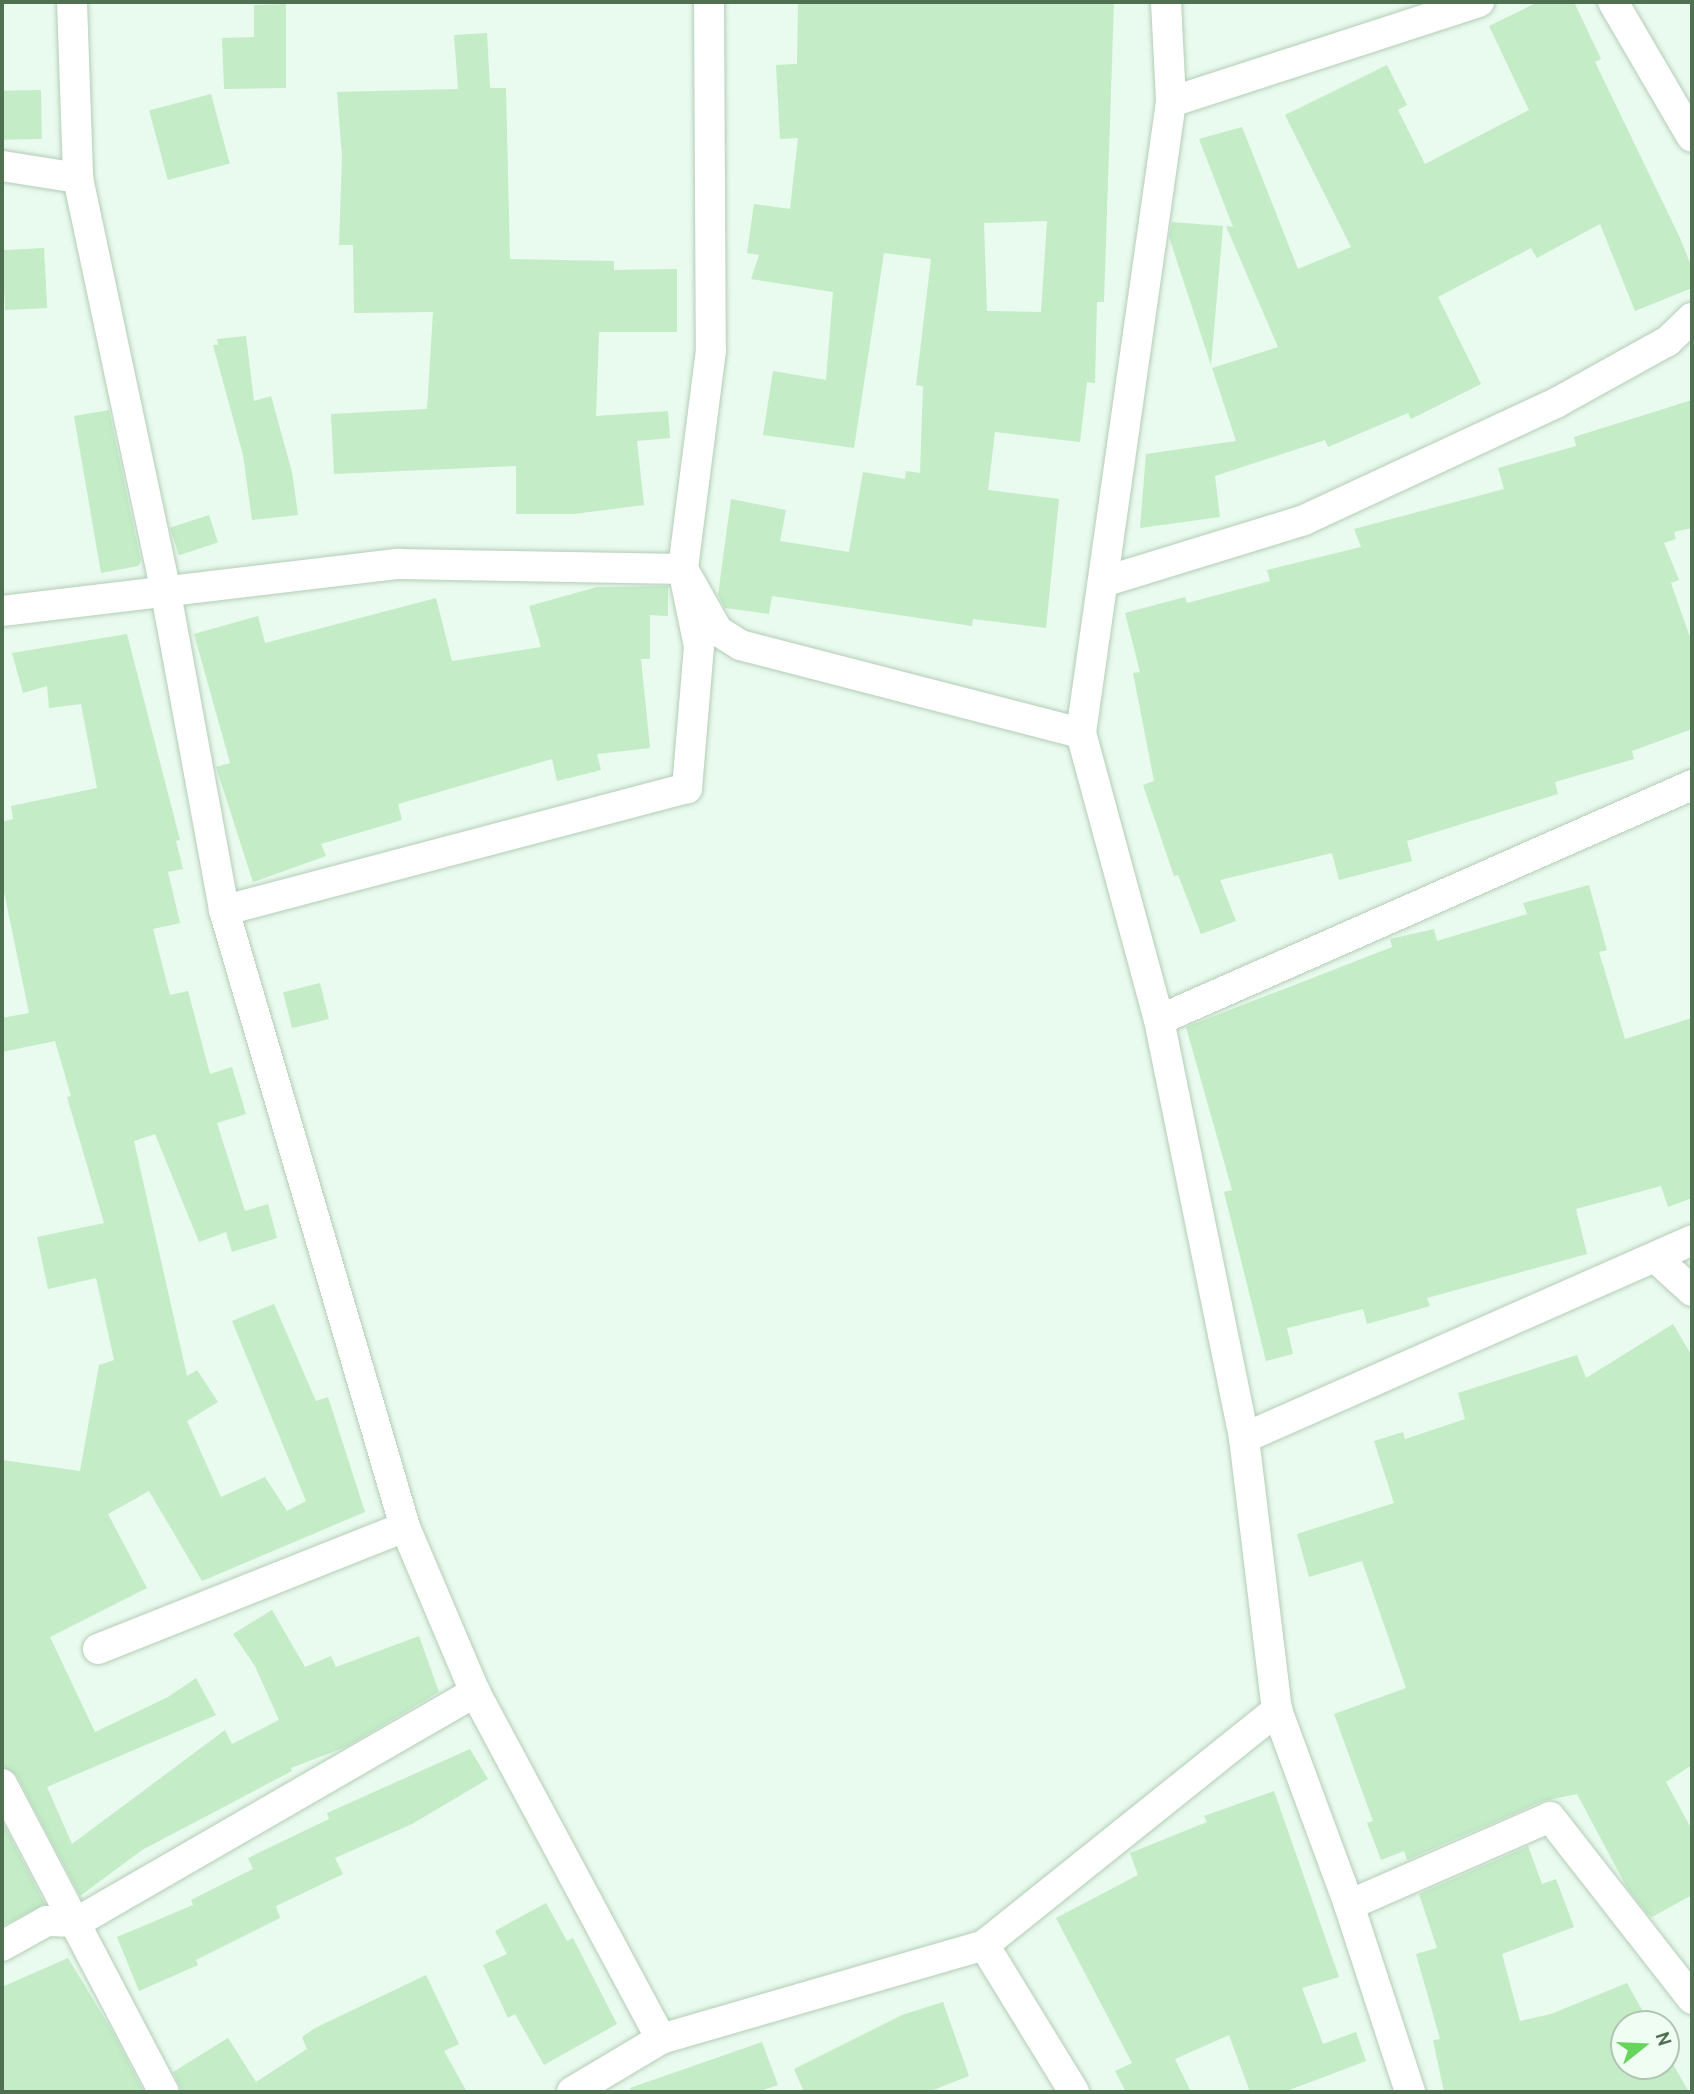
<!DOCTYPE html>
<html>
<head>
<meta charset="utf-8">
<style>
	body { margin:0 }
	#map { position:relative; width:1694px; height:2094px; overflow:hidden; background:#e9faee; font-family:Cabin,sans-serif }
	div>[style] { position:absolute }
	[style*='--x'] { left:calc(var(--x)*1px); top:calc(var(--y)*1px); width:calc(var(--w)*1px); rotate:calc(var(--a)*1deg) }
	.building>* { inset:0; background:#c3ecc7; transform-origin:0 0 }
	.roads { filter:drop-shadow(0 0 2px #b3cdb6) drop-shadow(0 0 2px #b3cdb6) }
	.street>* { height:30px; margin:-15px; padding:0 15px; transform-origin:15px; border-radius:15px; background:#fff }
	span { translate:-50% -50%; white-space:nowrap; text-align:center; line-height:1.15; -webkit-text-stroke:5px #effdf3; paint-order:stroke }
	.frame { position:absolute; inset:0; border:4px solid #4f7151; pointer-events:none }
	.north { position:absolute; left:1610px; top:2010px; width:70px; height:70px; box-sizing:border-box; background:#effdf3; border:2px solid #afc5b2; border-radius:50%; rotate:72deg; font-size:19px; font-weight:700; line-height:28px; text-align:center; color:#4f7151 }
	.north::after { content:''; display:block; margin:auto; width:24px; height:32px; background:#66d55c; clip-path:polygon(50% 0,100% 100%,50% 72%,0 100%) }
</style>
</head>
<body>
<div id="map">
	<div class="building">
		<i style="clip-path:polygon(evenodd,798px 2px,1114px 2px,1104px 302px,1097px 302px,1095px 383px,1087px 382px,1080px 442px,995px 432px,988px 490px,1059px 499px,1046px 628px,973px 619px,972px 626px,772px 596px,769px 614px,725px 608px,718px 595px,731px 499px,786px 510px,780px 541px,849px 552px,863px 472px,905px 479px,906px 471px,920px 473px,923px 386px,916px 385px,931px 259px,884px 253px,854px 448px,763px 435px,773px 371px,826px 380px,833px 292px,751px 279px,759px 255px,747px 253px,754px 204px,790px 209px,798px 138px,780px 139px,776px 65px,797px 64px,798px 2px,1047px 221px,1041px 312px,987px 311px,984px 223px,1047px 221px)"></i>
		<i style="clip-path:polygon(1538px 2px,1574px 2px,1601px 59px,1595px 62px,1680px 238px,1692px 268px,1692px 288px,1635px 311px,1600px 224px,1537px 258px,1531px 248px,1438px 297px,1481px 384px,1411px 419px,1408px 413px,1328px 447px,1325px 440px,1215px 476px,1220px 517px,1140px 528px,1146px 454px,1236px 441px,1212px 368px,1278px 347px,1226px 226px,1233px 227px,1199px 139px,1242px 127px,1298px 269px,1351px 247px,1285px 115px,1387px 65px,1407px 105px,1398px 110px,1425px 164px,1529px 110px,1489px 26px)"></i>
		<i style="clip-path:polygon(286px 4px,286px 88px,224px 89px,222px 38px,254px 37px,254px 5px)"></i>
		<i style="clip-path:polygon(487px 33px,490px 88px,506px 88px,510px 259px,614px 261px,614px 270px,677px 269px,677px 332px,599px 332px,596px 416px,668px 411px,670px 438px,637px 441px,644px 505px,574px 514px,516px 514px,516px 466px,334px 474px,331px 414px,427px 409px,433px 312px,354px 313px,353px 245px,339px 245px,342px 157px,337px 92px,458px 89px,454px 35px)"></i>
		<i style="left:41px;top:90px;width:49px;height:39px;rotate:89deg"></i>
		<i style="left:211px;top:94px;width:72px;height:64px;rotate:75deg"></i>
		<i style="clip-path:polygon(1172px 222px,1223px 226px,1211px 365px,1169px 237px)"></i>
		<i style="left:44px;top:248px;width:60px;height:42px;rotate:87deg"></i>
		<i style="clip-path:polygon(246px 336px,254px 401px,271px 396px,292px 472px,298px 515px,252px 520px,243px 455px,213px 345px,218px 345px,217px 339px)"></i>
		<i style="clip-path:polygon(1692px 400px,1692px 528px,1674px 532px,1676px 539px,1664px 543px,1679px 580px,1671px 583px,1692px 643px,1692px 729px,1632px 751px,1634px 759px,1555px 782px,1558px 794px,1407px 841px,1412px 861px,1339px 880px,1332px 853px,1220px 880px,1236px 921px,1201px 934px,1178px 875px,1174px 876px,1143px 785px,1154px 781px,1133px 673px,1140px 672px,1125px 613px,1185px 597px,1187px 603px,1270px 581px,1267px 570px,1361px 547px,1354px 529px,1504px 489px,1498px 468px,1576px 446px,1574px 437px)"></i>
		<i style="clip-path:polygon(109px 410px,141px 561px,138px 566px,101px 573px,74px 416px)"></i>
		<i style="left:209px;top:515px;width:29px;height:41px;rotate:72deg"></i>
		<i style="clip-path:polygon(668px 586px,668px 616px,650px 615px,650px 659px,641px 659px,650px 748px,597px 754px,601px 770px,557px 781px,552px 759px,398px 804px,402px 820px,321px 844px,326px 856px,253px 882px,216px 767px,230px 763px,194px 634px,258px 616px,265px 643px,436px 598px,452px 661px,541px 647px,529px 606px,597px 587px)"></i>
		<i style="clip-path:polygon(127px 634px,180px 840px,176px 841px,183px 869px,168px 872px,180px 923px,153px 929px,170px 995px,188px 991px,210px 1074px,232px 1067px,246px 1114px,217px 1123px,245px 1211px,268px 1204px,277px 1238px,232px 1252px,226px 1232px,199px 1242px,155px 1134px,134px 1141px,187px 1376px,197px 1370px,218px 1402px,187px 1421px,221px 1497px,265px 1477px,287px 1511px,306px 1501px,232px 1321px,274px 1304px,316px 1401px,328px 1397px,365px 1512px,202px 1581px,149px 1491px,108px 1514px,147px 1588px,50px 1637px,95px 1732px,168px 1697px,196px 1678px,216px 1715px,47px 1787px,72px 1844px,225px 1730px,232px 1744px,279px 1720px,255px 1666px,233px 1634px,272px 1610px,305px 1667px,331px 1656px,336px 1667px,419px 1636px,439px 1692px,346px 1747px,291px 1768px,292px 1771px,142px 1850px,80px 1896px,17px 1776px,2px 1767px,2px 1460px,80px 1471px,99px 1365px,114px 1360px,96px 1278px,48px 1289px,37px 1237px,104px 1223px,67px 1097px,71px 1096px,55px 1041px,2px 1052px,2px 1018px,29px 1013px,2px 882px,2px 822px,13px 819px,11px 806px,97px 788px,81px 704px,49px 708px,47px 686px,23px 693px,12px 653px)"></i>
		<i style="clip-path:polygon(1589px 885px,1607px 950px,1599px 952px,1625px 1039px,1692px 1018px,1692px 1198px,1668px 1207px,1661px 1186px,1576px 1209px,1587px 1254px,1427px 1298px,1430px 1306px,1367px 1324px,1363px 1309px,1287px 1328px,1293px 1354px,1266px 1361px,1224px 1192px,1232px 1190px,1186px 1027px,1392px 947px,1390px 939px,1434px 929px,1437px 941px,1527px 914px,1523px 903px)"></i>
		<i style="left:320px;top:983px;width:37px;height:38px;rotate:76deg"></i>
		<i style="clip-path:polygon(1673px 1324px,1692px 1356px,1692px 1765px,1666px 1782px,1692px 1830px,1692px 1895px,1652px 1917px,1648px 1915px,1626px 1886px,1577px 1794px,1543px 1801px,1407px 1860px,1404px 1851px,1381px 1860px,1367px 1823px,1373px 1821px,1334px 1714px,1406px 1688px,1362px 1561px,1309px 1577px,1297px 1534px,1394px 1503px,1374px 1441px,1403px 1432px,1405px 1439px,1465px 1419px,1458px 1393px,1577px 1355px,1586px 1378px)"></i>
		<i style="clip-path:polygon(470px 1749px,488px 1779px,412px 1824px,335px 1858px,343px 1874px,276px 1906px,280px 1918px,196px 1960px,198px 1965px,139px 1991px,117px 1937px,193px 1905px,191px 1900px,253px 1869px,248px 1858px,329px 1819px,327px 1813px)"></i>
		<i style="clip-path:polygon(1274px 1791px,1339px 1977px,1302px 1988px,1323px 2044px,1356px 2032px,1366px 2061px,1284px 2092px,1250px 2092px,1229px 2035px,1175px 2059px,1191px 2092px,1126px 2092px,1115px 2071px,1132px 2063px,1056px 1918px,1138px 1875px,1130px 1853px,1207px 1822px,1204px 1816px)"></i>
		<i style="clip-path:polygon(2px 1821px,45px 1904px,2px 1926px)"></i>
		<i style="clip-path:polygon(1528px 1846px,1542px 1884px,1556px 1879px,1574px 1927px,1502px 1954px,1520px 2021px,1551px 2014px,1627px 1983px,1650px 2024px,1624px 2024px,1624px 2066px,1666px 2066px,1666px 2052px,1689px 2092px,1444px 2092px,1433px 2040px,1440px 2039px,1416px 1954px,1437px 1948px,1419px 1894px)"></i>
		<i style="clip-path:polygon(546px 1903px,567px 1941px,573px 1938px,617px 2024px,544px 2065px,515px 2014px,508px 2018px,483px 1965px,507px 1954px,495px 1931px)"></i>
		<i style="clip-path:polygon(68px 1958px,111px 2029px,144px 2092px,2px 2092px,2px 1987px)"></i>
		<i style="clip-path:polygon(426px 1975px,459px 2044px,444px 2051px,467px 2092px,182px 2092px,173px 2072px,228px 2038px,256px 2082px,307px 2049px,302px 2037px,315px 2028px)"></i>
		<i style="clip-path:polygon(943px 2002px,969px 2076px,928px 2092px,804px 2092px,794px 2069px,902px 2015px)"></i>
		<i style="clip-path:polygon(762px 2042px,778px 2085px,757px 2092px,631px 2092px,630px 2088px)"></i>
	</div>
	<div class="roads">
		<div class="street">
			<i style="--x:72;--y:2;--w:176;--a:88"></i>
			<i style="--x:78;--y:178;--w:419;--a:78"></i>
			<i style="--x:165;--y:588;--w:327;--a:79.6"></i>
			<i style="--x:224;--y:910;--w:643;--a:73.65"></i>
			<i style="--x:405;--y:1527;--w:179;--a:67"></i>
			<i style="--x:475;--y:1692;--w:394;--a:61.8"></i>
			<i style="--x:709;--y:2;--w:348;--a:89.7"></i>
			<i style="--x:711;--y:350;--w:221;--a:97.3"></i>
			<i style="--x:683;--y:569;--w:71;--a:60.6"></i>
			<i style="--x:718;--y:631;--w:26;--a:32"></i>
			<i style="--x:740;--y:645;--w:352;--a:14.5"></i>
			<i style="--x:1166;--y:2;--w:100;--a:87.1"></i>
			<i style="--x:1171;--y:102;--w:637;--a:98.12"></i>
			<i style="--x:1081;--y:733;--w:297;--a:74.8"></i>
			<i style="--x:1159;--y:1020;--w:427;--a:78.5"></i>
			<i style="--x:1244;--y:1438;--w:274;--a:83.1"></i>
			<i style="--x:1277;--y:1710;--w:208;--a:69.7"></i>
			<i style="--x:1349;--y:1905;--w:197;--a:71.9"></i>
			<i style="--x:1613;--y:2;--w:156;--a:59.7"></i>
			<i style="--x:1171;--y:102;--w:324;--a:-18"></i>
			<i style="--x:2;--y:166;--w:77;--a:9"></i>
			<i style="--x:1103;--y:582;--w:210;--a:-17.1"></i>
			<i style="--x:1304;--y:520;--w:278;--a:-24.9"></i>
			<i style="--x:1556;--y:403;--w:128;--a:-29"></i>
			<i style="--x:1668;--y:341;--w:33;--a:-44"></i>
			<i style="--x:2;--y:611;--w:399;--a:-6.8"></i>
			<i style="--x:398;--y:564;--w:285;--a:1"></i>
			<i style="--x:683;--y:569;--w:79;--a:78.3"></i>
			<i style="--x:699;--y:646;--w:143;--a:94.8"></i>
			<i style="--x:687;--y:788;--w:479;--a:165.2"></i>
			<i style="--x:1159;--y:1020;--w:583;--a:-23.79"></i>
			<i style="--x:1657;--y:1259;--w:47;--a:42.4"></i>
			<i style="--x:1244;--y:1438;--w:490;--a:-23.8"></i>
			<i style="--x:98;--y:1649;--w:330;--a:-21.7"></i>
			<i style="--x:2;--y:1784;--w:348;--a:62.3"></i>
			<i style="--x:1349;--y:1905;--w:219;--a:-23.6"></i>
			<i style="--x:1550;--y:1817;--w:231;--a:52"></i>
			<i style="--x:984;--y:1945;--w:172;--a:58.5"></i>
			<i style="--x:2;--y:1946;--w:51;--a:-29.1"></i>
			<i style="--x:47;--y:1921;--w:30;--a:2"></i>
			<i style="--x:77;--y:1922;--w:460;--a:-30"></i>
			<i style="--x:572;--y:2092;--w:104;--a:-30.8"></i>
			<i style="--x:661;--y:2039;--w:336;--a:-16.2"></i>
			<i style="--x:984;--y:1945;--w:376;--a:-38.7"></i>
		</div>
	</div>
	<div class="frame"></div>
	<div class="north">N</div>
</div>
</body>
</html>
